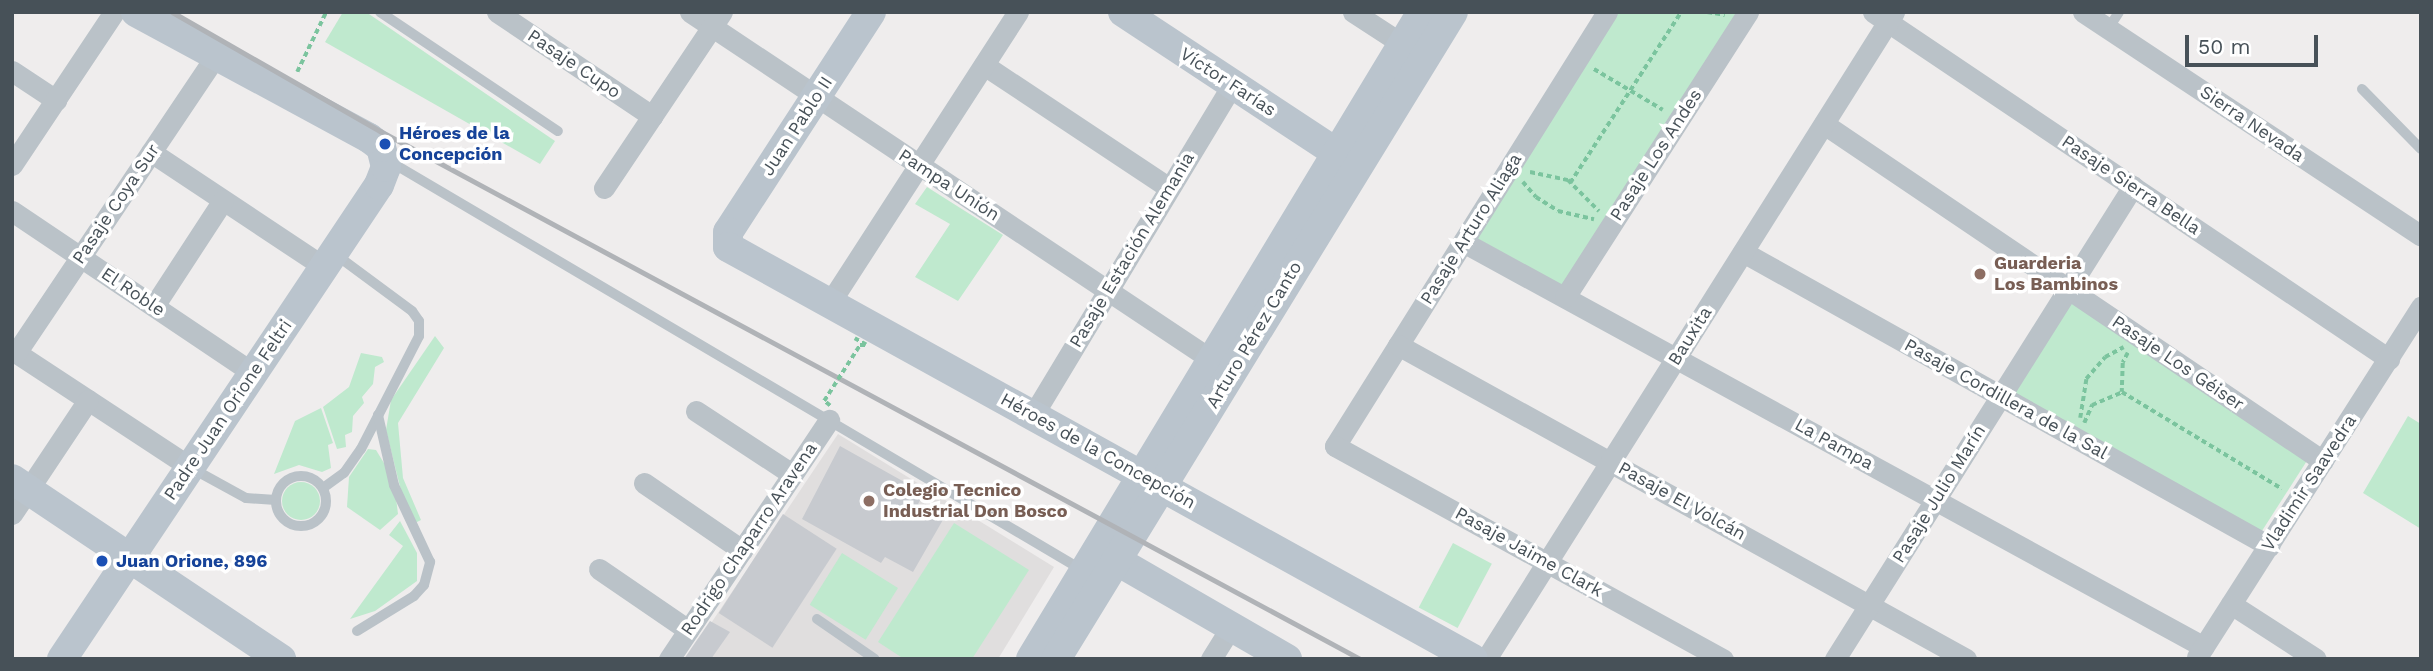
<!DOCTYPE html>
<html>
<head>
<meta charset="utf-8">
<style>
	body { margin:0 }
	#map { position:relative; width:2433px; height:671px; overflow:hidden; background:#efeded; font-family:"Work Sans",sans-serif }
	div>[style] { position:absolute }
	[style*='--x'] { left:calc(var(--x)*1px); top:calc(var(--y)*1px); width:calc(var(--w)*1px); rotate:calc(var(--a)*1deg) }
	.education>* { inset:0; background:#e0dede }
	.green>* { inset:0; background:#bfe9ce; transform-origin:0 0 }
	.round { border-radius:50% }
	.building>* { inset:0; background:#c7cacf; transform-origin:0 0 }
	.path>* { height:3.5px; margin-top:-1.75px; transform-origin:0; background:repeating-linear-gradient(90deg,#7bc49e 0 5px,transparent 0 8.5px) }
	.lane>* { height:10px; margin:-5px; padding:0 5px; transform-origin:5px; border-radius:5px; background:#bac2c8 }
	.lane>.ring { margin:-5px; padding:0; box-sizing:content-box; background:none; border:10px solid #bac2c8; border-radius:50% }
	.street>* { height:21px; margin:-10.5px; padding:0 10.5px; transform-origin:10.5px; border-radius:10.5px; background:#bac2c8 }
	.secondary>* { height:30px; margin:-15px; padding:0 15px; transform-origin:15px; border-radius:15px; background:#bac4cd }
	.rail>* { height:5px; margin:-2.5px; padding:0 2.5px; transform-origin:2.5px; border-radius:2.5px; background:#b0b3b7 }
	.path-bridge>* { height:3.5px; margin-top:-1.75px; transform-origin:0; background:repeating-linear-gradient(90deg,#7bc49e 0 5px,transparent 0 8.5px) }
	.dots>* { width:19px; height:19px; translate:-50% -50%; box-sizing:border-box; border:4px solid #fff; border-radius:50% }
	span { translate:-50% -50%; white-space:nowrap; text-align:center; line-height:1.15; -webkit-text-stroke:7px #fff; paint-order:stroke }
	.street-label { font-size:18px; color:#475158 }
	.transit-label { font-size:18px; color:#164399; font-weight:700 }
	.left { translate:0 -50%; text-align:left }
	.education-label { font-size:18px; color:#785e54; font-weight:700 }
	.frame { position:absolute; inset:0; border:14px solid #475158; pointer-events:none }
	.scale { position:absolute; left:2185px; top:35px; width:133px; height:32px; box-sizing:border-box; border:4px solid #475158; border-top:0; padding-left:9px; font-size:21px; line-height:24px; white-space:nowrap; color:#475158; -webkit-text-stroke:5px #fff; paint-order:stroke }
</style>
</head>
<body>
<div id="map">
	<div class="education">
		<i style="clip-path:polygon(838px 434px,1054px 567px,998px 659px,687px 659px)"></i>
	</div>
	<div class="green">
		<i style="clip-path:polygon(343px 12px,366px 12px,555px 141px,540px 164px,325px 42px)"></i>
		<i style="clip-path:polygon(1614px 12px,1744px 12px,1569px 290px,1471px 235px)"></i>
		<i style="clip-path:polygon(927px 187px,1003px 235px,958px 301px,915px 277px,950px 224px,915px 204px)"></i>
		<i style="clip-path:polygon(2071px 295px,2310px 456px,2260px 534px,2008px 394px)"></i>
		<i style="clip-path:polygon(435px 336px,444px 348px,398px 423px,403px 478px,421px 520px,415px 523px,405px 507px,386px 430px,391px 400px)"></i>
		<i style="clip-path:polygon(361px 353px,382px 357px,384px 362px,375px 367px,373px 384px,362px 397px,364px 403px,353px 416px,352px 432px,345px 435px,346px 447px,337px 449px,323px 407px,349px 387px)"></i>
		<i style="clip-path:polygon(321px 408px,333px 443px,328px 445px,331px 468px,322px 472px,299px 465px,274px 474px,295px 421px)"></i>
		<i style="clip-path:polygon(2408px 416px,2421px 424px,2421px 529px,2363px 493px)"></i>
		<i style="clip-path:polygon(368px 449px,376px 450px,387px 468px,396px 498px,398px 514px,380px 530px,347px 507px,349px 477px)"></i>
		<i class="round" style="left:282px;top:482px;width:38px;height:38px"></i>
		<i style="clip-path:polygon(400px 521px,417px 553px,417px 581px,375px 611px,350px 619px,403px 546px,389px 535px)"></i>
		<i style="clip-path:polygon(954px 523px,1029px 570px,972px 659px,904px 659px,878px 642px)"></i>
		<i style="left:1453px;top:543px;width:44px;height:73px;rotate:28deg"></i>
		<i style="left:842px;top:553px;width:66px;height:61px;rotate:32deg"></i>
	</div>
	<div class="building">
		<i style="clip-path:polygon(840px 446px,924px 493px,918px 504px,944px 518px,913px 572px,885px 557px,881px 563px,802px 519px)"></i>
		<i style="left:783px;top:514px;width:64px;height:118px;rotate:33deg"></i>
		<i style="clip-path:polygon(710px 621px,730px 632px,711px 659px,684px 659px)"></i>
	</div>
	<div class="path">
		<i style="--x:1707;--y:12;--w:18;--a:9"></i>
		<i style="--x:1594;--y:69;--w:80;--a:30.7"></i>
		<i style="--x:297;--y:72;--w:67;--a:-64.2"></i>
		<i style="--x:1530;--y:172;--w:39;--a:12"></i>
		<i style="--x:1568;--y:180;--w:44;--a:45"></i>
		<i style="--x:1523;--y:182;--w:20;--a:49"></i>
		<i style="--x:1536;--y:197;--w:26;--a:32"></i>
		<i style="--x:1558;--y:211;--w:37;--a:13"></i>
		<i style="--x:1570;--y:183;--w:204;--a:-57"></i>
		<i style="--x:2128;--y:353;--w:11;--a:117"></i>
		<i style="--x:2123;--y:363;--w:29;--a:92"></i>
		<i style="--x:2122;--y:392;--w:187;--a:31.2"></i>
		<i style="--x:2080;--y:418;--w:39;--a:-81"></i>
		<i style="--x:2086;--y:379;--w:29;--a:-49"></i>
		<i style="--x:2105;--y:357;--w:21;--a:-28"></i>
		<i style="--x:2084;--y:423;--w:20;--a:-66"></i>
		<i style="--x:2092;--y:405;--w:33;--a:-23"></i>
	</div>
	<div class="lane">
		<i style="--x:380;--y:12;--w:214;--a:33.8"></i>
		<i style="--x:2108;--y:29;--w:20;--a:-57"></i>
		<i style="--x:2362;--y:89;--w:84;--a:45.5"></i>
		<i style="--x:389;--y:161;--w:807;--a:30.54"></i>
		<i style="--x:193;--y:469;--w:60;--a:28.7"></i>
		<i style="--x:246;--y:498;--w:30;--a:4"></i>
		<i class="ring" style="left:276px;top:476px;width:40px;height:40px"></i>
		<i style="--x:323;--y:488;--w:26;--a:-36"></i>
		<i style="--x:344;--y:473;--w:29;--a:-55"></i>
		<i style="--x:361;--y:449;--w:127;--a:-62.8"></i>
		<i style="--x:419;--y:336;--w:15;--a:-90"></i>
		<i style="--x:419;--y:321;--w:12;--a:-125"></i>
		<i style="--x:412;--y:311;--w:96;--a:-143.5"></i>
		<i style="--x:817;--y:619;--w:70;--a:34.6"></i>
		<i style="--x:357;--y:631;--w:67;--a:-31.6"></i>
		<i style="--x:414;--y:596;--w:15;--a:-48"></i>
		<i style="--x:424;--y:585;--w:24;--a:-75"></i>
		<i style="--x:430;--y:562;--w:85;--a:-115.1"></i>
		<i style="--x:394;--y:485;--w:72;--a:-102.9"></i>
	</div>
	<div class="street">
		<i style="--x:497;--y:12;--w:187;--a:33.9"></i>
		<i style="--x:690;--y:12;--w:624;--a:33.69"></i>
		<i style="--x:1353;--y:12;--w:72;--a:33"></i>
		<i style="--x:1607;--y:12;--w:512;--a:122.08"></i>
		<i style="--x:1335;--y:446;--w:443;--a:28.8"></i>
		<i style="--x:1873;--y:12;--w:622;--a:33.92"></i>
		<i style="--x:2083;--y:12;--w:405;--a:33.5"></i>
		<i style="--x:984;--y:65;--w:222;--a:33.6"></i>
		<i style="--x:12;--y:71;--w:53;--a:33.4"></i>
		<i style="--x:1824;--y:124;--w:602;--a:34.03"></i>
		<i style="--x:151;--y:152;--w:208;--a:33.6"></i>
		<i style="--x:12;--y:165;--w:184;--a:-56.3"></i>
		<i style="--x:604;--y:188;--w:212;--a:-56.2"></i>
		<i style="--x:12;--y:211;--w:290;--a:33.9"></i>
		<i style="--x:1463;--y:242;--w:844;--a:28.66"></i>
		<i style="--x:1743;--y:252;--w:603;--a:29.2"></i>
		<i style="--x:1565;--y:297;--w:339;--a:-57.3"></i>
		<i style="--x:829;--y:304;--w:348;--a:-57.1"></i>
		<i style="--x:154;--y:306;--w:126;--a:-56.9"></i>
		<i style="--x:1398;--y:345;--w:649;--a:28.93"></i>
		<i style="--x:12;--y:350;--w:213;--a:33.3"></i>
		<i style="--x:16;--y:353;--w:359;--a:-56.1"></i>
		<i style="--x:696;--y:411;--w:115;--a:33.3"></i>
		<i style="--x:1033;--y:415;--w:385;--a:-58.9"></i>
		<i style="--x:644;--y:483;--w:119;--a:34.4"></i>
		<i style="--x:12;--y:514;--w:137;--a:-56.3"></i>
		<i style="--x:599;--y:569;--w:108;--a:34.4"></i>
		<i style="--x:2231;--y:604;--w:101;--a:32.9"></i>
		<i style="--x:2197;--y:657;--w:416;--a:-57.4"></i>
		<i style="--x:669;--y:659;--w:288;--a:-56.2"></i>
		<i style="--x:1211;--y:659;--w:38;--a:-58"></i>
		<i style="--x:1486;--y:659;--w:765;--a:-57.76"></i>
		<i style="--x:1835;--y:659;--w:559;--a:-57.79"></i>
	</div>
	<div class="secondary">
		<i style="--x:871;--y:12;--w:262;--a:123"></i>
		<i style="--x:728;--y:232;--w:15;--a:90"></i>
		<i style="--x:728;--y:247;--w:851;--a:28.94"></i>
		<i style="--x:1123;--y:12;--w:253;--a:33.4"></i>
		<i style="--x:12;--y:479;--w:324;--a:33.8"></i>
		<i style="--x:1100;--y:551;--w:216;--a:30"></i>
		<i style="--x:62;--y:659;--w:570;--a:-56.23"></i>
		<i style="--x:379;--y:185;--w:19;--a:-69"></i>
		<i style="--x:386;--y:167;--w:21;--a:-104"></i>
		<i style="--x:381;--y:147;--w:15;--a:-143"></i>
		<i style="--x:369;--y:138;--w:265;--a:-151.6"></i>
		<i style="--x:1031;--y:659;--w:756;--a:-58.85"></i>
		<i style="--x:1056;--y:659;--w:759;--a:-58.47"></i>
	</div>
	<div class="rail">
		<i style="--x:172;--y:12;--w:240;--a:29.8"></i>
		<i style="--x:380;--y:131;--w:1113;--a:28.31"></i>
	</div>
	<div class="path-bridge">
		<i style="--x:830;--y:406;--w:8;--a:-140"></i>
		<i style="--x:824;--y:401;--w:67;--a:-57.3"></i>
		<i style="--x:860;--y:345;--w:6;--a:0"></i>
		<i style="--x:866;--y:345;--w:13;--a:-151"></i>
	</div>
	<div class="dots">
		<i style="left:385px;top:144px;background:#1a4fb4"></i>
		<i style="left:1980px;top:274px;background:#8d6e63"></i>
		<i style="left:869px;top:501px;background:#8d6e63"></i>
		<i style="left:102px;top:561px;background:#1a4fb4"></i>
	</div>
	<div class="street-label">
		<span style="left:574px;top:64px;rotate:34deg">Pasaje Cupo</span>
		<span style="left:1228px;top:82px;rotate:33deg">Víctor Farías</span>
		<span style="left:2252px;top:124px;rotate:34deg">Sierra Nevada</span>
		<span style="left:797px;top:126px;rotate:-57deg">Juan Pablo II</span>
		<span style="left:1656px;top:155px;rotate:-57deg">Pasaje Los Andes</span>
		<span style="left:949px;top:185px;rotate:33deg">Pampa Unión</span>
		<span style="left:2131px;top:185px;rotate:34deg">Pasaje Sierra Bella</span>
		<span style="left:116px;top:204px;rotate:-56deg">Pasaje Coya Sur</span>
		<span style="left:1471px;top:229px;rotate:-58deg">Pasaje Arturo Aliaga</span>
		<span style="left:1132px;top:250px;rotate:-59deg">Pasaje Estación Alemania</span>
		<span style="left:133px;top:292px;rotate:34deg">El Roble</span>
		<span style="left:1254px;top:335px;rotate:-59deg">Arturo Pérez Canto</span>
		<span style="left:1690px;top:336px;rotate:-58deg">Bauxita</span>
		<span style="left:2178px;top:363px;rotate:34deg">Pasaje Los Géiser</span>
		<span style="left:2006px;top:399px;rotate:29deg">Pasaje Cordillera de la Sal</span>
		<span style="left:228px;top:410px;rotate:-56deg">Padre Juan Orione Feltri</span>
		<span style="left:1834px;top:444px;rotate:29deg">La Pampa</span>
		<span style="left:1098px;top:451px;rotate:29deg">Héroes de la Concepción</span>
		<span style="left:2309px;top:483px;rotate:-57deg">Vladimir Saavedra</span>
		<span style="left:1939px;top:494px;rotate:-58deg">Pasaje Julio Marín</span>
		<span style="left:1682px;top:501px;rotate:29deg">Pasaje El Volcán</span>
		<span style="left:749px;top:539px;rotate:-56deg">Rodrigo Chaparro Aravena</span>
		<span style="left:1529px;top:552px;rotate:29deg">Pasaje Jaime Clark</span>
	</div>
	<div class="transit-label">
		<span class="left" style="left:399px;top:144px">Héroes de la<br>Concepción</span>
		<span class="left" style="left:116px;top:561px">Juan Orione, 896</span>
	</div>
	<div class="education-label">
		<span class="left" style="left:1994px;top:274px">Guarderia<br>Los Bambinos</span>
		<span class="left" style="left:883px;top:501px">Colegio Tecnico<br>Industrial Don Bosco</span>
	</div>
	<div class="frame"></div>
	<div class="scale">50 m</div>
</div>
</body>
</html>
